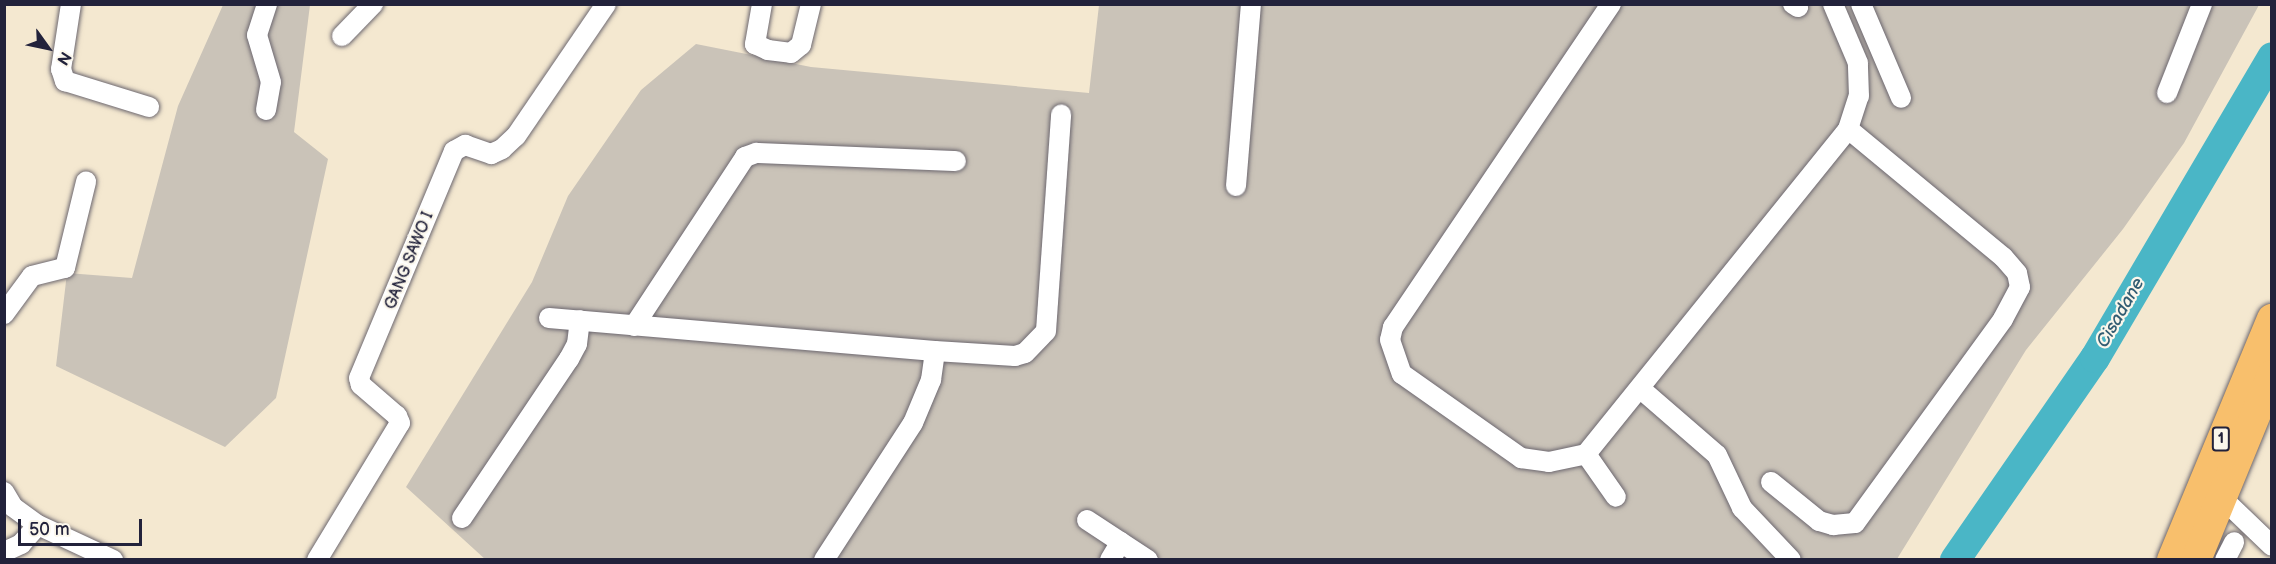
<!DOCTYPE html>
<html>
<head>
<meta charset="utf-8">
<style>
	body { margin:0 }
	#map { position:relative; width:2276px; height:564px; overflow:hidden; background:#f4e8d0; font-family:"Balsamiq Sans",sans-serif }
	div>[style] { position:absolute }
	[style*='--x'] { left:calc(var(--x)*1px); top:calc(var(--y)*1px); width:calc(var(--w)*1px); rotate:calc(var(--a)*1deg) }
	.industrial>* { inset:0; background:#cac3b8 }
	.river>* { height:30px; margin:-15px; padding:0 15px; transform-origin:15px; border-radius:15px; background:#4ab6c6 }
	.roads { filter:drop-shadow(0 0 2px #6c676f) drop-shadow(0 0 2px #6c676f) }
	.minor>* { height:20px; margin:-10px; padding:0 10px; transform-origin:10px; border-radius:10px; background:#fff }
	.highway>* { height:30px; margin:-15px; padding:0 15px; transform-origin:15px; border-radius:15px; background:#f8bf6c }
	span { translate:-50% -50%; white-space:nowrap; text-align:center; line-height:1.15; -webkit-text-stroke:4.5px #fbf7ec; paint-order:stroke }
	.shield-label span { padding:2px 4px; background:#fbf7ec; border:2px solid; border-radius:4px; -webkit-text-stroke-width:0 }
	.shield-label { font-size:15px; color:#22223b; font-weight:700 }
	.street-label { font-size:16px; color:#22223b }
	.water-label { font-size:18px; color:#325d73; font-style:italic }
	.frame { position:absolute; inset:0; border:6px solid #22223b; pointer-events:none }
	.north { position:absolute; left:18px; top:18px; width:60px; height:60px; -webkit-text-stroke:4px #fbf7ec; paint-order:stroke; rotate:123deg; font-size:16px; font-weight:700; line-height:24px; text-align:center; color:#22223b }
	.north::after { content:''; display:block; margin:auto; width:21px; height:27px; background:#22223b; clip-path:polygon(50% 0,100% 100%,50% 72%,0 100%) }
	.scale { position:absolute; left:18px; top:519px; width:124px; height:27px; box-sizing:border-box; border:3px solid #22223b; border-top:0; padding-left:8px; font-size:18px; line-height:21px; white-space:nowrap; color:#22223b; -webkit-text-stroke:4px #fbf7ec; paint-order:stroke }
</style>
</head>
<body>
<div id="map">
	<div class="industrial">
		<i style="clip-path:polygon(257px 4px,310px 5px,294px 132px,328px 159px,276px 398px,225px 447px,56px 366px,67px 273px,132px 278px,178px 106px,223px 5px)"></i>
		<i style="clip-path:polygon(1099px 5px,2259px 5px,2184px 143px,2123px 229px,2026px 350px,1897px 559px,486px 560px,406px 487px,532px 282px,568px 196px,641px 90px,696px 44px,811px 67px,1089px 93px)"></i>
	</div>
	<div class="river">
		<i style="--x:1955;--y:560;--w:246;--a:-55.3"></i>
		<i style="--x:2095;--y:358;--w:349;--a:-59.5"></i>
	</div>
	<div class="roads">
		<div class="minor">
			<i style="--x:71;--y:4;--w:66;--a:98.7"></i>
			<i style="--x:61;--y:69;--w:13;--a:72"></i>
			<i style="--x:65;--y:81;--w:88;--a:17.2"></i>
			<i style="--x:762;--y:4;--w:41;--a:99.9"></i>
			<i style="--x:755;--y:44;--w:14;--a:25"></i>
			<i style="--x:768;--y:50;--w:23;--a:7"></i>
			<i style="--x:791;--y:53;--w:13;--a:-39"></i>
			<i style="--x:801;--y:45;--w:42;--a:-76.3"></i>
			<i style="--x:1611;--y:4;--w:390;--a:124"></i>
			<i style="--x:1393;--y:327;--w:13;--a:103"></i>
			<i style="--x:1390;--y:340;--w:36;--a:71"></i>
			<i style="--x:1402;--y:374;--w:146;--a:35.2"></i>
			<i style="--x:1521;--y:458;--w:28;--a:8"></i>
			<i style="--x:1549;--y:462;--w:38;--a:-12"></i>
			<i style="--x:1586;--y:454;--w:417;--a:-51.1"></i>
			<i style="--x:1793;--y:4;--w:6;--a:31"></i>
			<i style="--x:1861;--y:4;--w:102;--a:66.9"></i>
			<i style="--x:342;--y:36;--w:45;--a:-45.9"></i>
			<i style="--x:2167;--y:93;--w:96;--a:-68.5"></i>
			<i style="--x:266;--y:110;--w:28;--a:-80"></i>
			<i style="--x:271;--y:82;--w:49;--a:-106.6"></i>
			<i style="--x:257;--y:35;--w:33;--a:-72"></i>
			<i style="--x:1236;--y:186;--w:183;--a:-85.3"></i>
			<i style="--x:4;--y:314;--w:47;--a:-53.6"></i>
			<i style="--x:32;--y:276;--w:34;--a:-14"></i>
			<i style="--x:65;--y:268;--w:89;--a:-76.3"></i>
			<i style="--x:549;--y:318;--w:387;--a:4.9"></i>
			<i style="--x:935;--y:351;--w:80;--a:3.6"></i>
			<i style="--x:1015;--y:356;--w:10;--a:-17"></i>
			<i style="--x:1025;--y:353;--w:30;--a:-46"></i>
			<i style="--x:1046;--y:331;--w:217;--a:-86"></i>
			<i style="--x:634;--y:326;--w:202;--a:-56.7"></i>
			<i style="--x:745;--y:157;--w:12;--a:-20"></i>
			<i style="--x:756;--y:153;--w:200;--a:2.3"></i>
			<i style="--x:1642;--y:390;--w:99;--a:40.9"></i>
			<i style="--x:1717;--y:455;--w:59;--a:64.7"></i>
			<i style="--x:1742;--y:508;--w:71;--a:46.7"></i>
			<i style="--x:1586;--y:454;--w:52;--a:55.1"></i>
			<i style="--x:1771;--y:482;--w:62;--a:39.1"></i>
			<i style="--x:1819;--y:521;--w:15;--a:16"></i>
			<i style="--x:1833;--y:525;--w:22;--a:-5"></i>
			<i style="--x:1855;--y:523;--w:252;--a:-54"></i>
			<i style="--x:2003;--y:319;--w:36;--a:-62"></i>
			<i style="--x:2020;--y:287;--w:14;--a:-102"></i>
			<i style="--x:2017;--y:273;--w:21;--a:-131"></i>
			<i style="--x:2003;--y:257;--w:201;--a:-140.4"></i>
			<i style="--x:1848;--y:129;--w:35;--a:-72"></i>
			<i style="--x:1859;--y:96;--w:33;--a:-92"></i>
			<i style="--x:1858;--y:63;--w:64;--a:-113"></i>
			<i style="--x:4;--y:492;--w:17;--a:59"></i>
			<i style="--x:13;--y:507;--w:31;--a:36"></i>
			<i style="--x:38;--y:525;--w:83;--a:25"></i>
			<i style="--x:2222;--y:498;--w:69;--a:43.8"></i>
			<i style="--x:462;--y:518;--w:192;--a:-56.1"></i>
			<i style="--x:569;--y:359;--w:17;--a:-62"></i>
			<i style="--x:577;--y:344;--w:24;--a:-83"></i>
			<i style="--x:1087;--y:520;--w:73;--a:33.3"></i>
			<i style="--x:4;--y:552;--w:19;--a:-25"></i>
			<i style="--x:21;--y:544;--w:25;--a:-48"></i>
			<i style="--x:317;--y:560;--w:160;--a:-58.8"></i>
			<i style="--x:400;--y:423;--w:8;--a:-113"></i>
			<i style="--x:397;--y:416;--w:48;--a:-139.3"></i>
			<i style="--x:361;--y:385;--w:7;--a:-106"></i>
			<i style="--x:359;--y:378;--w:246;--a:-67.3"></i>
			<i style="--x:454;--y:151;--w:13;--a:-29"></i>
			<i style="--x:465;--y:145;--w:28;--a:19"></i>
			<i style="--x:491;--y:154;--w:12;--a:-24"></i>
			<i style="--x:502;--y:149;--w:19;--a:-43"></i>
			<i style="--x:516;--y:136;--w:160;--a:-55.7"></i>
			<i style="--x:824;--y:560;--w:163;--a:-57"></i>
			<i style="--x:913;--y:423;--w:47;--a:-67.3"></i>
			<i style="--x:931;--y:380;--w:29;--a:-82"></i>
			<i style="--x:1110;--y:560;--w:21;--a:-59"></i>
			<i style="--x:2225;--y:560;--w:20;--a:-63"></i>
		</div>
		<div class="highway">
			<i style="--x:2172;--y:560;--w:261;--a:-67.5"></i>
			<i style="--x:2196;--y:560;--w:200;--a:-67.7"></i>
		</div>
	</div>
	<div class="shield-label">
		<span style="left:2221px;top:439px">1</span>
	</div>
	<div class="street-label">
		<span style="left:410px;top:261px;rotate:-68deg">GANG SAWO I</span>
	</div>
	<div class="water-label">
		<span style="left:2121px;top:313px;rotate:-60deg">Cisadane</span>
	</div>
	<div class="frame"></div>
	<div class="north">N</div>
	<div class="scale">50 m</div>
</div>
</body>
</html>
